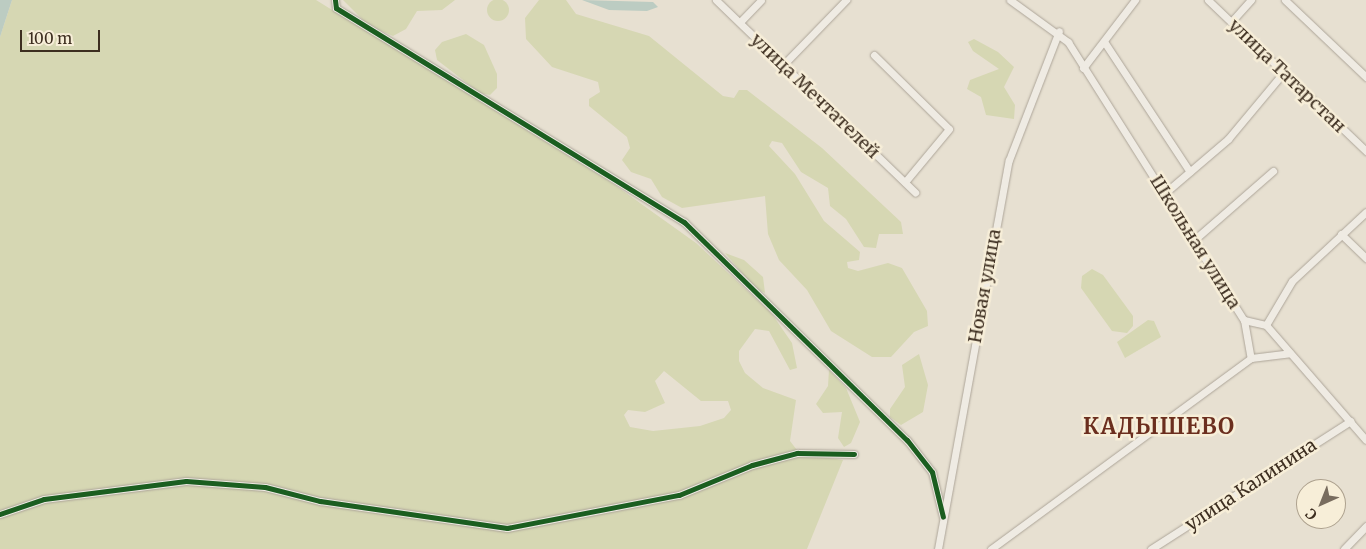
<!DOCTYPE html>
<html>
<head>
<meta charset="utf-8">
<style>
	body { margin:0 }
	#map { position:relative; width:1366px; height:549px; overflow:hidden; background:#e7e0d1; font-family:Merriweather,serif }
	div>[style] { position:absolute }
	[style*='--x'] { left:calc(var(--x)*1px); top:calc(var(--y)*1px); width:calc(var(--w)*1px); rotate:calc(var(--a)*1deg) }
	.green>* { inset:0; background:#d6d7b3 }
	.round { border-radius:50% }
	.water>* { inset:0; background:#bcccc2 }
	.roads { filter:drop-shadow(0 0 1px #ada599) drop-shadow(0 0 1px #ada599) }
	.minor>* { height:7px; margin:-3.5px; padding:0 3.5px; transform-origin:3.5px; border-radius:3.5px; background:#efebe3 }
	.cycleway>* { height:5px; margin:-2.5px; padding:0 2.5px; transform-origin:2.5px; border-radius:2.5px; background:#1b5e20 }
	span { translate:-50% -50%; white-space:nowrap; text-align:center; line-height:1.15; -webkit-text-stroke:5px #f7eed8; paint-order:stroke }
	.street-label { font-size:18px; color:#3d2e20 }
	.district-label { font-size:22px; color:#6b2e1e; font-weight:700; letter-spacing:1px }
	.north { position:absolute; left:1296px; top:479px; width:50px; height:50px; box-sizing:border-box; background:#f7eed8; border:1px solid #ada18e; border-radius:50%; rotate:224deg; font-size:14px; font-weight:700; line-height:20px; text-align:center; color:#3d2e20 }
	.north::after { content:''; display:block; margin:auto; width:18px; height:22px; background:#786c5e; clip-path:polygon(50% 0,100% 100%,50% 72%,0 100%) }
	.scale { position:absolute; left:20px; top:30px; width:80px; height:22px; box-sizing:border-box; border:2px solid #3d2e20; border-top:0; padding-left:6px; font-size:15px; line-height:18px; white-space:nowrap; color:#3d2e20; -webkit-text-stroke:4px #f7eed8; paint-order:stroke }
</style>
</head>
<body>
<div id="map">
	<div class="green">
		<i class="round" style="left:487px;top:-1px;width:22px;height:22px"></i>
		<i style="clip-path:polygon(evenodd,12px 0,316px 0,612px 183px,696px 243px,772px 314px,792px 343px,797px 368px,790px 370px,769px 331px,755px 329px,739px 351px,739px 361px,745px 373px,763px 388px,796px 400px,790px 441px,800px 454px,843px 460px,807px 549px,0 549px,0 37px,12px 0,664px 371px,701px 401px,728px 401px,731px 410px,724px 418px,700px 426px,653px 431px,630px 427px,624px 415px,628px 410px,645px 412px,665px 403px,655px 381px,664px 371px)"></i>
		<i style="clip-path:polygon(343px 0,455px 0,442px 10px,417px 11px,406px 29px,393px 36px,368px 25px)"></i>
		<i style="clip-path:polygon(539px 0,566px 0,576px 14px,649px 36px,723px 96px,734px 98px,739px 90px,747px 90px,822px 148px,901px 222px,903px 234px,879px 234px,876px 248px,864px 247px,846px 219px,830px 206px,828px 188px,801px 172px,782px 143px,772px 141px,769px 146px,795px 174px,824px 221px,860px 252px,859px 260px,847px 262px,848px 268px,858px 271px,888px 263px,902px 268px,927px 311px,928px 326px,914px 332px,891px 357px,872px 357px,831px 331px,807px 290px,779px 260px,768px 234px,765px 196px,682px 208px,662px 197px,651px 179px,631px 172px,622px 160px,630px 148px,627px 137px,589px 106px,589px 99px,600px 92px,598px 82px,552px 67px,526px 39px,525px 18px)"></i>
		<i style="clip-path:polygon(466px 34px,484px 45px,497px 74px,497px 88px,490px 95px,480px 93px,437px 60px,435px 50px,442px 42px)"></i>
		<i style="clip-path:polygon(974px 39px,998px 52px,1014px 67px,1004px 87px,1015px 105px,1014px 119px,986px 115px,981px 97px,967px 89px,970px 80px,999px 69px,973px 51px,968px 42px)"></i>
		<i style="clip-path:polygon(725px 253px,744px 260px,763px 277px,765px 293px,755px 288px)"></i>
		<i style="clip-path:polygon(1092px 269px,1103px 275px,1133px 316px,1133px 326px,1127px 333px,1112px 331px,1081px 288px,1082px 276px)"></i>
		<i style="clip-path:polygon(1148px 320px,1154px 321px,1161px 337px,1125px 358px,1117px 342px)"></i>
		<i style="clip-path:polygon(919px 354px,928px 385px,923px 412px,901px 425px,890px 417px,890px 409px,905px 387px,902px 365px)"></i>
		<i style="clip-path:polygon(829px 370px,846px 388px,860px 422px,851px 443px,844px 447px,838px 438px,842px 412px,823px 413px,816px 404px,828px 386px)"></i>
	</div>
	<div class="water">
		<i style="clip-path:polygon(0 0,12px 0,0 37px)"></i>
		<i style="clip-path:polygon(582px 0,653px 2px,658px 7px,647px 11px,609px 10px)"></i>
	</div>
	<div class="roads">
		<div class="minor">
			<i style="--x:335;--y:0;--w:8;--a:83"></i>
			<i style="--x:336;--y:8;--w:409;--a:31.6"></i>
			<i style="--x:684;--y:222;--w:312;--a:44.4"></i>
			<i style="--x:907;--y:440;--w:41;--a:52"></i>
			<i style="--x:932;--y:472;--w:46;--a:76.3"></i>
			<i style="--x:716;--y:0;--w:277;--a:44"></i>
			<i style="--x:1010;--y:0;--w:72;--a:35.9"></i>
			<i style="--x:1068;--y:42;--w:329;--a:57.7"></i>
			<i style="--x:1244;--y:320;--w:23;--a:13"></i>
			<i style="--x:1266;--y:325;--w:152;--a:49"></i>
			<i style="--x:1208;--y:0;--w:219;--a:43.7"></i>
			<i style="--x:1285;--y:0;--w:112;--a:43.5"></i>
			<i style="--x:740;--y:22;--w:30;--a:-46"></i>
			<i style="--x:1231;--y:22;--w:30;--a:-48"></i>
			<i style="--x:1105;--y:43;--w:154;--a:56.6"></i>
			<i style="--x:874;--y:55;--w:105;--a:44.6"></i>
			<i style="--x:949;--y:129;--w:69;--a:129.7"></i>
			<i style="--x:783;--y:65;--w:91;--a:-45.9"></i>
			<i style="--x:1083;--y:68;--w:86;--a:-52.6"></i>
			<i style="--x:1166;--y:192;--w:82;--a:-40.5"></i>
			<i style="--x:1228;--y:139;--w:86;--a:-50.2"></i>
			<i style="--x:1341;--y:234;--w:35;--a:44"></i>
			<i style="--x:1194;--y:240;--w:105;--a:-41.1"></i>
			<i style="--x:1244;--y:320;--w:39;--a:80"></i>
			<i style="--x:1266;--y:325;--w:51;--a:-59.4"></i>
			<i style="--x:1292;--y:281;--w:101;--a:-43"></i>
			<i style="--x:0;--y:514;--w:46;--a:-18.8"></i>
			<i style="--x:44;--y:499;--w:143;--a:-7.2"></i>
			<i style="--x:186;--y:481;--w:79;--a:4.3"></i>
			<i style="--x:265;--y:487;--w:57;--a:14.3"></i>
			<i style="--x:320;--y:501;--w:189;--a:8.2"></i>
			<i style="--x:507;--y:528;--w:175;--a:-10.9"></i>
			<i style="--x:679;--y:495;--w:79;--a:-22.3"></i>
			<i style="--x:752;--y:465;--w:47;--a:-14.9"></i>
			<i style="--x:797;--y:453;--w:57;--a:1"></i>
			<i style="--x:938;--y:549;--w:395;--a:-79.7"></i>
			<i style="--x:1009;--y:160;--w:138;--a:-68.8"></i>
			<i style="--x:991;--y:549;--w:323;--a:-36.3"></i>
			<i style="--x:1251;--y:358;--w:39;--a:-7"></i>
			<i style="--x:1151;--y:549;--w:237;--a:-32.7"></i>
			<i style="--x:1344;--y:549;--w:32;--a:-46"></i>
		</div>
	</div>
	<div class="cycleway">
		<i style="--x:335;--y:0;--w:8;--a:83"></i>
		<i style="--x:336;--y:8;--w:409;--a:31.6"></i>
		<i style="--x:684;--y:222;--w:312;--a:44.4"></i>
		<i style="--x:907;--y:440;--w:41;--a:52"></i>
		<i style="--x:932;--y:472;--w:46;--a:76.3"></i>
		<i style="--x:0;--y:514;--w:46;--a:-18.8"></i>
		<i style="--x:44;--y:499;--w:143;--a:-7.2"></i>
		<i style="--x:186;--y:481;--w:79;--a:4.3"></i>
		<i style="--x:265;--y:487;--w:57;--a:14.3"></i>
		<i style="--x:320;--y:501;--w:189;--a:8.2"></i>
		<i style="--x:507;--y:528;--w:175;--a:-10.9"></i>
		<i style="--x:679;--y:495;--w:79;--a:-22.3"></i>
		<i style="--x:752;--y:465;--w:47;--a:-14.9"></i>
		<i style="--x:797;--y:453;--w:57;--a:1"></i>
	</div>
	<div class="street-label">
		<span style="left:1287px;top:76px;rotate:44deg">улица Татарстан</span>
		<span style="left:815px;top:96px;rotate:44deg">улица Мечтателей</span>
		<span style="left:1195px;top:242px;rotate:58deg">Школьная улица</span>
		<span style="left:985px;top:286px;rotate:-80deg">Новая улица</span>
		<span style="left:1251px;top:485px;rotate:-33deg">улица Калинина</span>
	</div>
	<div class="district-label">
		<span style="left:1159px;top:427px">КАДЫШЕВО</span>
	</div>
	<div class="north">С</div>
	<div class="scale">100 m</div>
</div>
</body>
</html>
